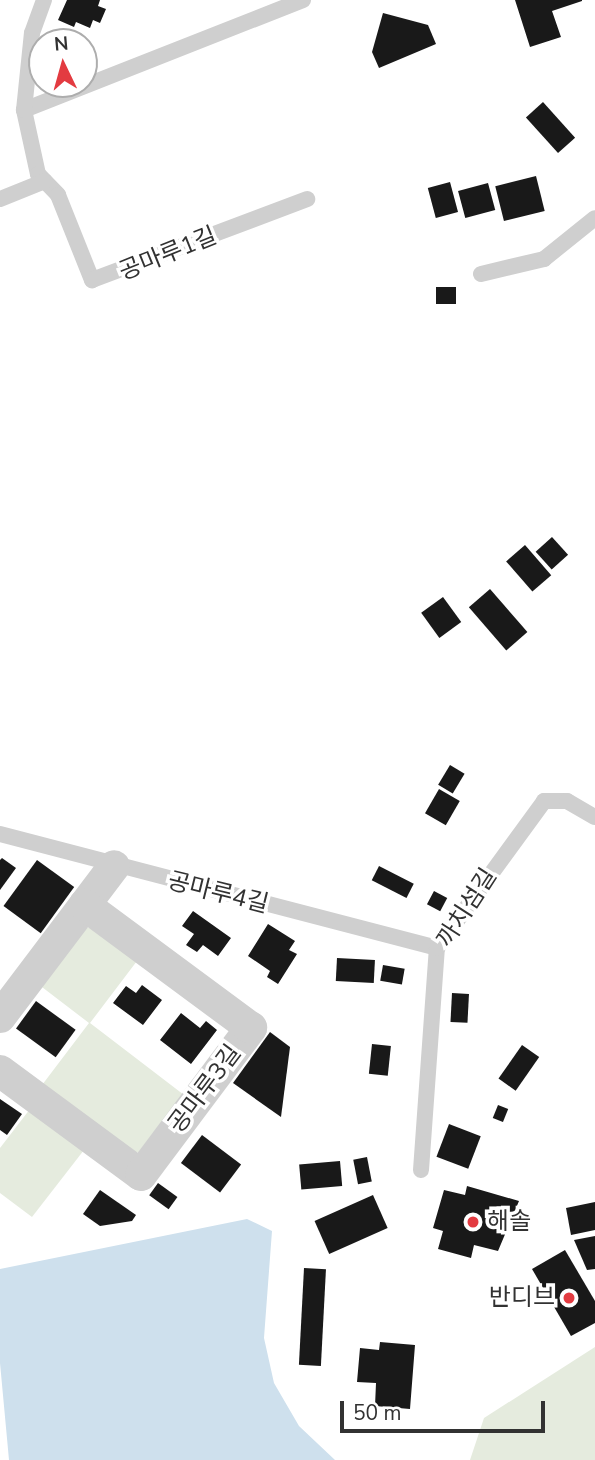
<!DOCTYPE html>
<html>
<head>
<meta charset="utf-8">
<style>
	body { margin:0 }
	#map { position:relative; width:595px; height:1460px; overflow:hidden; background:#fff; font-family:"Nunito Sans","Noto Sans KR",sans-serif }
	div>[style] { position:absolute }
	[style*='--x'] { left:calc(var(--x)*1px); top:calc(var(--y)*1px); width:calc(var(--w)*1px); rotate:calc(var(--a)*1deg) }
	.green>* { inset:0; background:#e5ebde }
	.water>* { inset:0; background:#cee0ed }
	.building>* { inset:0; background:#191919; transform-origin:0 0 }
	.service>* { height:16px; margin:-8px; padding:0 8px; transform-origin:8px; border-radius:8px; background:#cfcfcf }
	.minor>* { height:32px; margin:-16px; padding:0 16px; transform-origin:16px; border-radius:16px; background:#cfcfcf }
	.dots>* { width:19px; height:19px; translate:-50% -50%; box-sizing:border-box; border:4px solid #fff; border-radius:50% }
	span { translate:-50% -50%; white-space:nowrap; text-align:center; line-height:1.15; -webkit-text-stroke:7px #fff; paint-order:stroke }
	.street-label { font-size:24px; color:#323232 }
	.poi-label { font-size:24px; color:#323232 }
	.left { translate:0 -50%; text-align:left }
	.right { translate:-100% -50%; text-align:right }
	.north { position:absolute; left:28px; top:28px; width:70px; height:70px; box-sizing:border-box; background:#fff; border:2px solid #adadad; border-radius:50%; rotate:355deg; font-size:19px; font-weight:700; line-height:28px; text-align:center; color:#323232 }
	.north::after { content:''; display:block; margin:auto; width:24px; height:32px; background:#e33b41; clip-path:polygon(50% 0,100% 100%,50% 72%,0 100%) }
	.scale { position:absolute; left:340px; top:1401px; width:205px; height:32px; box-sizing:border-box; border:4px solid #323232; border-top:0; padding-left:9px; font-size:21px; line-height:24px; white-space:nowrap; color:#323232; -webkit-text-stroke:5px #fff; paint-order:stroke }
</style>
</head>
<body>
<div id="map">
	<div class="green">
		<i style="clip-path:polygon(96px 926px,140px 957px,90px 1023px,188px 1098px,145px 1152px,126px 1153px,39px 1089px,89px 1023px,38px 984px,78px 930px)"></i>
		<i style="clip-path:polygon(30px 1109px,84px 1150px,32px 1217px,0 1193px,0 1148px)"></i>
		<i style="clip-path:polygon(595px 1347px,595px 1460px,470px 1460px,484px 1418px)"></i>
	</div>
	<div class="water">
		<i style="clip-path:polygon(247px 1219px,272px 1231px,264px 1338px,274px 1383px,299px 1426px,335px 1460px,9px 1460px,0 1363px,0 1269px)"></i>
	</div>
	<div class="building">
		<i style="clip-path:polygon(67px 0,100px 0,98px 6px,106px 9px,100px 23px,93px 20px,90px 28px,76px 22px,74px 27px,58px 20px)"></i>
		<i style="clip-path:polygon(515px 0,582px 0,582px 1px,552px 11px,561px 37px,530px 47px)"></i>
		<i style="clip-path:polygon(383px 13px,428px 25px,436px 44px,379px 68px,372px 52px)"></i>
		<i style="left:543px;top:102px;width:48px;height:23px;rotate:48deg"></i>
		<i style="left:536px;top:176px;width:36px;height:42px;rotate:76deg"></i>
		<i style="left:450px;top:182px;width:31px;height:23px;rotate:75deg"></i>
		<i style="left:488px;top:183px;width:28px;height:31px;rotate:75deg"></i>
		<i style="left:436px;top:287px;width:20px;height:17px"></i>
		<i style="left:552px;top:537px;width:24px;height:22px;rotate:48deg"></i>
		<i style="left:525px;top:545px;width:40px;height:25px;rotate:49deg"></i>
		<i style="left:490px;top:589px;width:57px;height:28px;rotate:49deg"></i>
		<i style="left:443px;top:597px;width:31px;height:27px;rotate:54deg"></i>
		<i style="left:450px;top:765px;width:17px;height:23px;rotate:31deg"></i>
		<i style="left:439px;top:789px;width:24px;height:28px;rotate:30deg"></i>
		<i style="clip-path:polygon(2px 858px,16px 868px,0 890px,0 860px)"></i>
		<i style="left:37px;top:860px;width:46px;height:57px;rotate:36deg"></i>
		<i style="left:379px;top:866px;width:39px;height:16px;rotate:27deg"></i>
		<i style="left:434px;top:891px;width:15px;height:15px;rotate:28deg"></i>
		<i style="clip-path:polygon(193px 911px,231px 938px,218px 956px,203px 945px,197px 952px,186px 945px,194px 934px,182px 926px)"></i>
		<i style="clip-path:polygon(268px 924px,295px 941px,289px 950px,297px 954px,278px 984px,267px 977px,270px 971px,248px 956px)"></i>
		<i style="left:337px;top:958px;width:38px;height:23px;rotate:3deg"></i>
		<i style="left:383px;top:965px;width:22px;height:16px;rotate:10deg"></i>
		<i style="clip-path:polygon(142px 985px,162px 1000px,143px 1025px,113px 1003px,126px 986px,136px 993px)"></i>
		<i style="left:452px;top:993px;width:17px;height:29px;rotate:3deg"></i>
		<i style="left:36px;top:1001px;width:49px;height:34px;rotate:36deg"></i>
		<i style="clip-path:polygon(181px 1013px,200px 1028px,206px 1021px,217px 1030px,191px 1064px,160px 1040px)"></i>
		<i style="clip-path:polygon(270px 1032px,290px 1047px,281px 1117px,233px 1083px)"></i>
		<i style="left:372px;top:1044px;width:19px;height:30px;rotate:6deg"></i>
		<i style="left:522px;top:1045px;width:21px;height:41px;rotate:35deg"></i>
		<i style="clip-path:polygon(0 1099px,22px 1114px,7px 1135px,0 1130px)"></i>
		<i style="left:498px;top:1105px;width:11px;height:14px;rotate:22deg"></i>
		<i style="left:449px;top:1124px;width:34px;height:35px;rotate:21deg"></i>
		<i style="left:202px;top:1135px;width:49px;height:35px;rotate:37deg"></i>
		<i style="left:367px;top:1157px;width:25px;height:14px;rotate:79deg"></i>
		<i style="left:340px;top:1161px;width:25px;height:41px;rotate:85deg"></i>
		<i style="left:158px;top:1183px;width:24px;height:15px;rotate:36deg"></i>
		<i style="clip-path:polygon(467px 1186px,519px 1201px,498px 1251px,474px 1245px,471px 1258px,438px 1249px,443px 1231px,433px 1228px,444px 1190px,465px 1195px)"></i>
		<i style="clip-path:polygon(100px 1190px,136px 1215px,132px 1221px,100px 1226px,83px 1214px)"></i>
		<i style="left:373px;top:1195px;width:36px;height:64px;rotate:66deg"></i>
		<i style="clip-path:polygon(595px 1202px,595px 1230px,571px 1235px,566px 1208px)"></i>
		<i style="clip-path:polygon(595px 1236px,595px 1269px,587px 1270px,574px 1240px)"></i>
		<i style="clip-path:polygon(565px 1250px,595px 1301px,595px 1323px,571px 1336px,532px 1269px)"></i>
		<i style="left:304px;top:1268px;width:22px;height:97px;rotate:3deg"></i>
		<i style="clip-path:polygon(380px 1342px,415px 1345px,410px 1409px,375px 1406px,376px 1383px,357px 1382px,360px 1348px,379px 1350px)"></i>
	</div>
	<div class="service">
		<i style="--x:303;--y:0;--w:300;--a:158.5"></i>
		<i style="--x:24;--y:110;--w:66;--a:77.7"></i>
		<i style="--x:38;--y:174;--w:29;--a:46"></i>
		<i style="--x:58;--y:195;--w:92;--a:68.2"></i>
		<i style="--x:92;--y:280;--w:230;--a:-20.6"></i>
		<i style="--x:24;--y:110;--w:77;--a:-84.1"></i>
		<i style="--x:32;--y:33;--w:35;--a:-70"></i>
		<i style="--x:0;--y:199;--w:48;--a:-21.8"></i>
		<i style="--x:481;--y:274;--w:65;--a:-13.4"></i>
		<i style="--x:544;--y:259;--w:65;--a:-38.8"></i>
		<i style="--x:0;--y:834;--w:452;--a:14.6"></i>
		<i style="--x:421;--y:1170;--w:223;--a:-85.9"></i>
		<i style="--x:437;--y:948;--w:182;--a:-53.9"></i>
		<i style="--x:544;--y:801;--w:23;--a:0"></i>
		<i style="--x:567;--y:801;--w:32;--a:30"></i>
	</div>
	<div class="minor">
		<i style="--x:0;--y:1017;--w:189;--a:-52.9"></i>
		<i style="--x:0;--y:1071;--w:175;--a:36.4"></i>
		<i style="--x:141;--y:1175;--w:184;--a:-53.2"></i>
		<i style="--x:251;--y:1028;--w:207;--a:-143.5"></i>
	</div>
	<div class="dots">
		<i style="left:473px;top:1222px;background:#e33b41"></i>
		<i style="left:569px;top:1298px;background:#e33b41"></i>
	</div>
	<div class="street-label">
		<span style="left:168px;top:254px;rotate:-22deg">공마루1길</span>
		<span style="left:218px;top:893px;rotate:14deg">공마루4길</span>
		<span style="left:467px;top:908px;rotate:-57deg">까치섬길</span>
		<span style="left:205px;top:1089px;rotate:-53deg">공마루3길</span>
	</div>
	<div class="poi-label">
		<span class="left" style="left:487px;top:1222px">해솔</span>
		<span class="right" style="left:555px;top:1298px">반디브</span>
	</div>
	<div class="north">N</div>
	<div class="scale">50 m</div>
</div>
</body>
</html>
